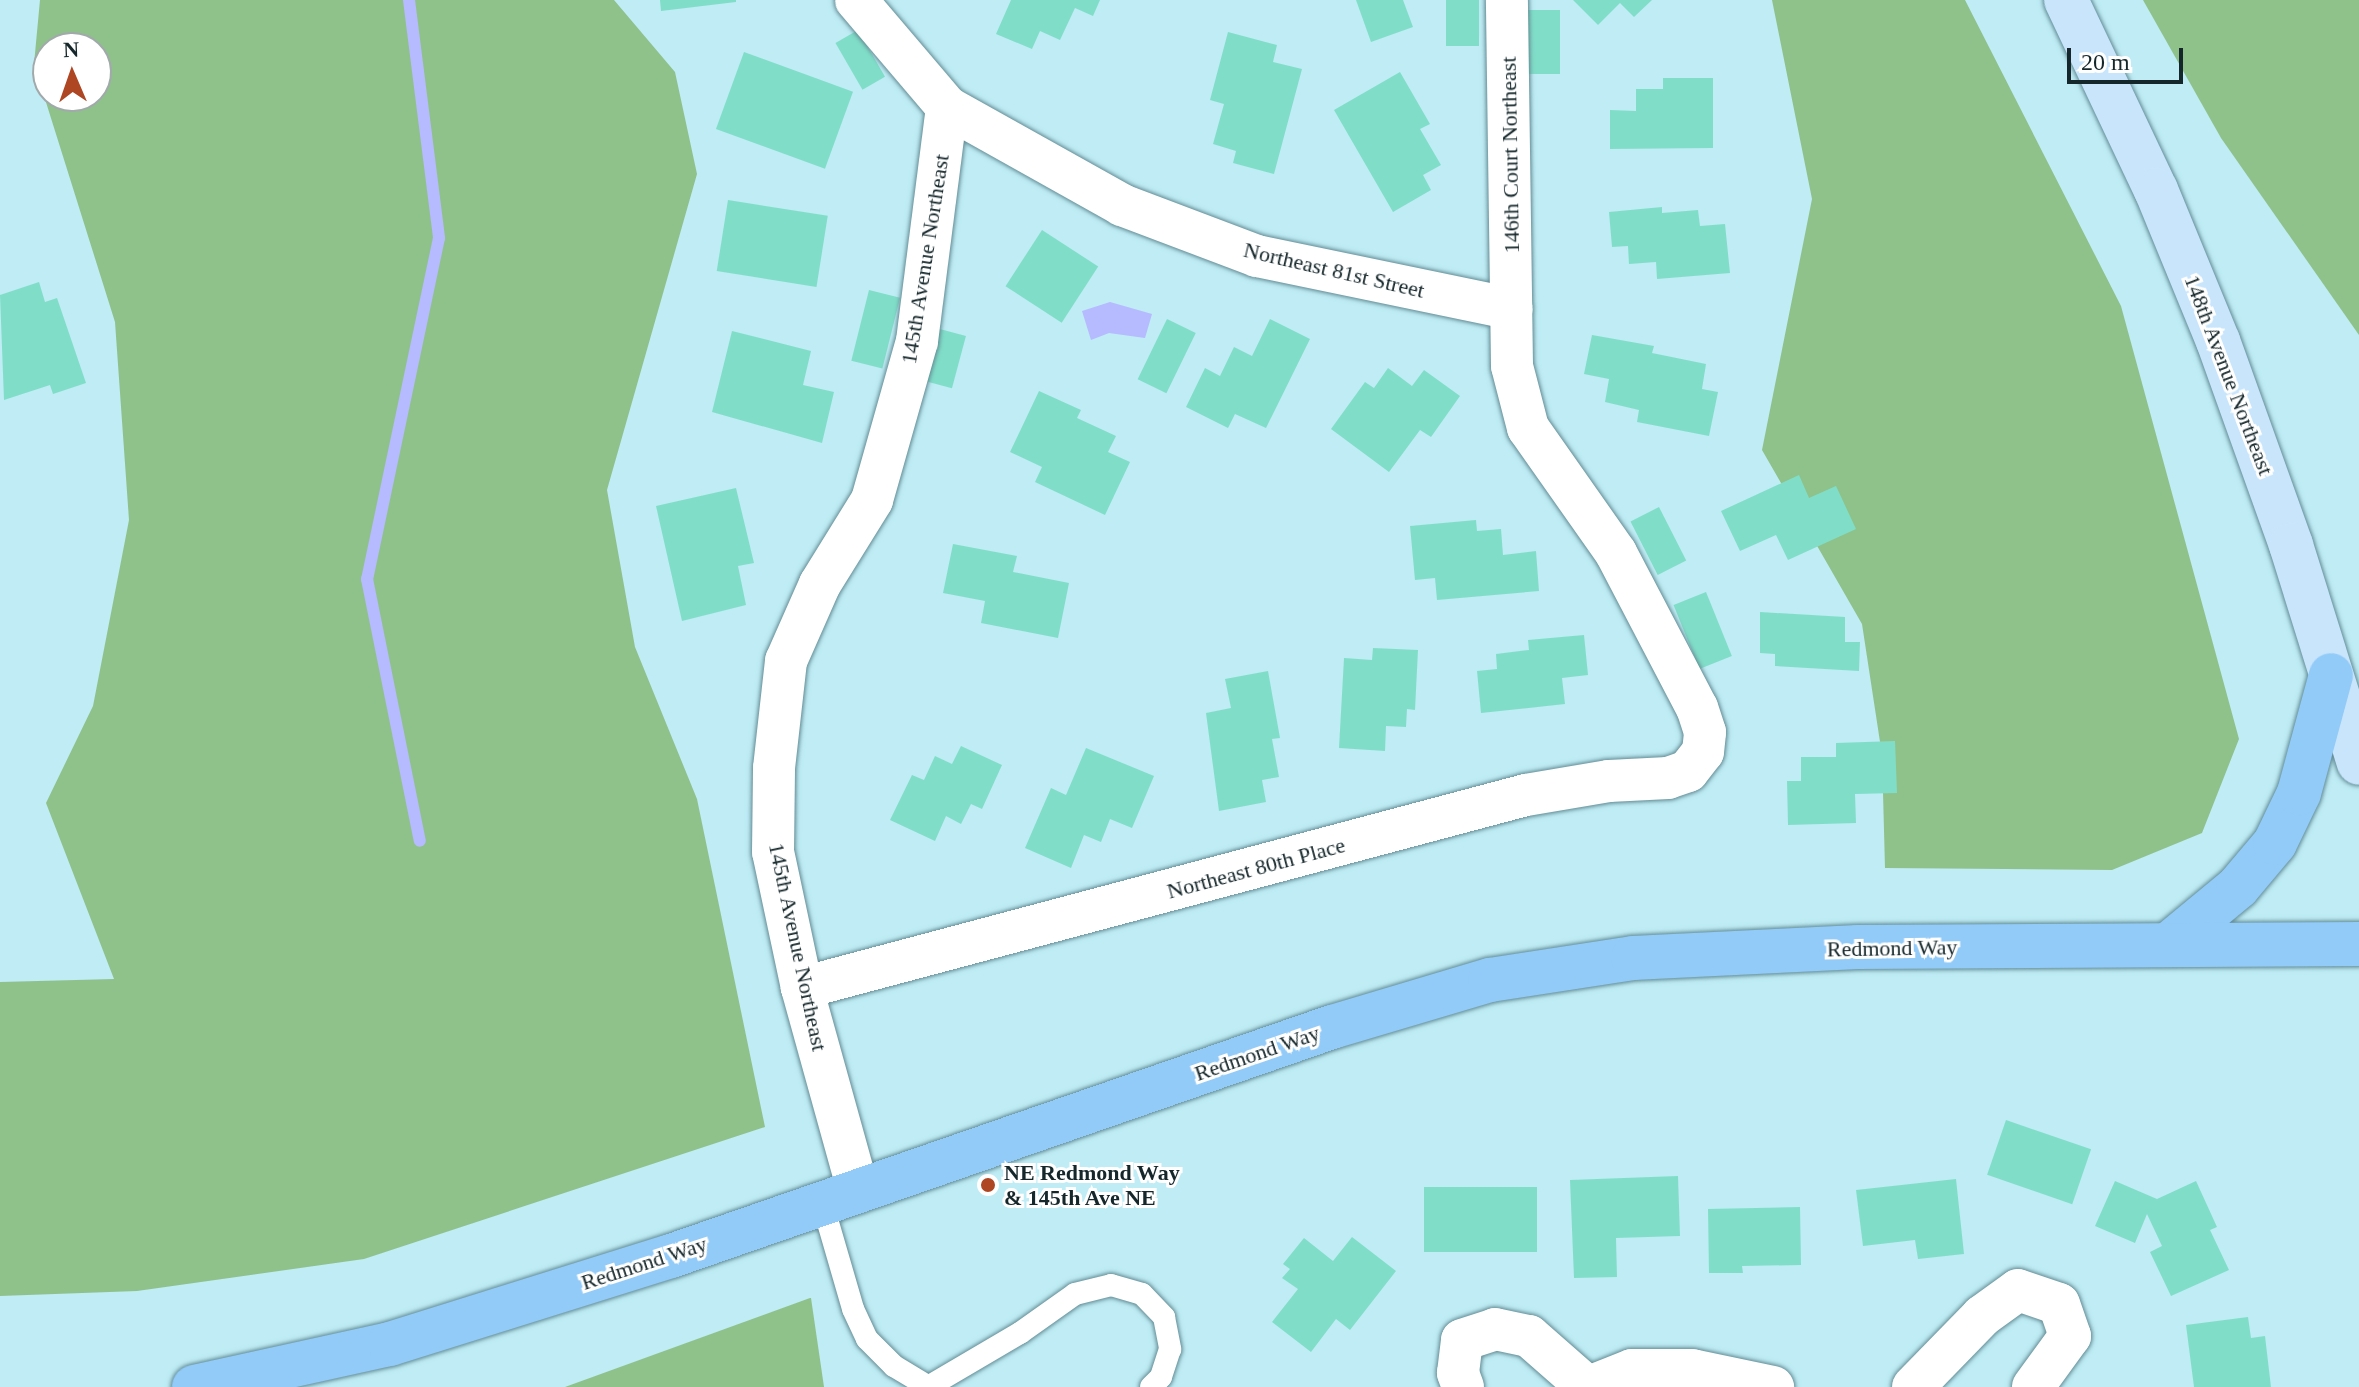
<!DOCTYPE html>
<html>
<head>
<meta charset="utf-8">
<style>
	body { margin:0 }
	#map { position:relative; width:2359px; height:1387px; overflow:hidden; background:#bfecf5; font-family:Georgia,serif }
	div>[style] { position:absolute }
	[style*='--x'] { left:calc(var(--x)*1px); top:calc(var(--y)*1px); width:calc(var(--w)*1px); rotate:calc(var(--a)*1deg) }
	.forest>* { inset:0; background:#8fc28a }
	.water>* { inset:0; background:#b6bafe }
	.stream>* { height:12px; margin:-6px; padding:0 6px; transform-origin:6px; border-radius:6px; background:#b6bafe }
	.building>* { inset:0; background:#80dec8; transform-origin:0 0 }
	.roads { filter:drop-shadow(0 0 2px #628c95) drop-shadow(0 0 2px #628c95) }
	.lane>* { height:22px; margin:-11px; padding:0 11px; transform-origin:11px; border-radius:11px; background:#fff }
	.street>* { height:42px; margin:-21px; padding:0 21px; transform-origin:21px; border-radius:21px; background:#fff }
	.secondary>* { height:44px; margin:-22px; padding:0 22px; transform-origin:22px; border-radius:22px; background:#c8e5fc }
	.primary>* { height:44px; margin:-22px; padding:0 22px; transform-origin:22px; border-radius:22px; background:#92caf8 }
	.dots>* { width:22px; height:22px; translate:-50% -50%; box-sizing:border-box; border:4px solid #fff; border-radius:50% }
	span { translate:-50% -50%; white-space:nowrap; text-align:center; line-height:1.15; -webkit-text-stroke:6px #fff; paint-order:stroke }
	.street-label { font-size:22px; color:#15272b }
	.poi-label { font-size:22px; color:#15272b; font-weight:700 }
	.left { translate:0 -50%; text-align:left }
	.north { position:absolute; left:32px; top:32px; width:80px; height:80px; box-sizing:border-box; background:#fff; border:2px solid #a1a9aa; border-radius:50%; rotate:358deg; font-size:22px; font-weight:700; line-height:32px; text-align:center; color:#15272b }
	.north::after { content:''; display:block; margin:auto; width:28px; height:36px; background:#ae4624; clip-path:polygon(50% 0,100% 100%,50% 72%,0 100%) }
	.scale { position:absolute; left:2067px; top:48px; width:116px; height:36px; box-sizing:border-box; border:4px solid #15272b; border-top:0; padding-left:10px; font-size:24px; line-height:28px; white-space:nowrap; color:#15272b; -webkit-text-stroke:6px #fff; paint-order:stroke }
</style>
</head>
<body>
<div id="map">
	<div class="forest">
		<i style="clip-path:polygon(evenodd,40px 0,614px 0,675px 72px,697px 174px,607px 490px,635px 647px,697px 799px,765px 1127px,364px 1259px,137px 1291px,0 1296px,0 982px,114px 979px,46px 803px,93px 706px,129px 520px,115px 322px,34px 64px,40px 0,48px 48px,96px 48px,96px 96px,48px 96px,48px 48px)"></i>
		<i style="clip-path:polygon(1772px 0,1965px 0,2121px 306px,2239px 739px,2202px 833px,2112px 870px,1885px 868px,1882px 755px,1862px 624px,1762px 450px,1812px 199px)"></i>
		<i style="clip-path:polygon(2143px 0,2359px 0,2359px 335px,2221px 138px)"></i>
		<i style="clip-path:polygon(811px 1298px,824px 1387px,565px 1387px,810px 1298px)"></i>
	</div>
	<div class="water">
		<i style="clip-path:polygon(1110px 302px,1152px 314px,1145px 338px,1109px 333px,1091px 340px,1082px 311px)"></i>
	</div>
	<div class="stream">
		<i style="--x:409;--y:0;--w:240;--a:82.8"></i>
		<i style="--x:439;--y:238;--w:349;--a:101.9"></i>
		<i style="--x:367;--y:579;--w:267;--a:78.6"></i>
	</div>
	<div class="building">
		<i style="clip-path:polygon(660px 0,736px 0,736px 2px,661px 11px)"></i>
		<i style="clip-path:polygon(1011px 0,1100px 0,1093px 16px,1075px 8px,1060px 40px,1040px 31px,1032px 49px,996px 34px)"></i>
		<i style="clip-path:polygon(1356px 0,1403px 0,1413px 27px,1371px 42px)"></i>
		<i style="left:1446px;top:0;width:33px;height:46px"></i>
		<i style="clip-path:polygon(1573px 0,1652px 0,1634px 17px,1620px 3px,1598px 25px)"></i>
		<i style="left:1527px;top:10px;width:33px;height:64px"></i>
		<i style="left:858px;top:30px;width:54px;height:26px;rotate:60deg"></i>
		<i style="clip-path:polygon(1228px 32px,1277px 45px,1273px 62px,1302px 69px,1274px 174px,1233px 163px,1236px 151px,1213px 144px,1224px 104px,1210px 100px)"></i>
		<i style="left:744px;top:52px;width:116px;height:82px;rotate:20deg"></i>
		<i style="clip-path:polygon(1400px 72px,1430px 124px,1420px 129px,1441px 165px,1423px 175px,1431px 190px,1393px 212px,1334px 110px)"></i>
		<i style="clip-path:polygon(1663px 78px,1713px 78px,1713px 148px,1610px 149px,1610px 110px,1636px 111px,1636px 89px,1663px 89px)"></i>
		<i style="left:728px;top:200px;width:101px;height:72px;rotate:9deg"></i>
		<i style="clip-path:polygon(1662px 207px,1662px 213px,1698px 210px,1700px 226px,1725px 224px,1730px 273px,1657px 279px,1656px 262px,1629px 264px,1628px 246px,1612px 247px,1609px 212px)"></i>
		<i style="left:1042px;top:230px;width:67px;height:67px;rotate:33deg"></i>
		<i style="clip-path:polygon(39px 282px,45px 302px,57px 298px,86px 383px,53px 394px,50px 385px,4px 400px,0 295px)"></i>
		<i style="left:869px;top:290px;width:32px;height:73px;rotate:14deg"></i>
		<i style="left:1167px;top:319px;width:32px;height:67px;rotate:26deg"></i>
		<i style="clip-path:polygon(1270px 319px,1310px 339px,1266px 428px,1235px 414px,1228px 428px,1186px 407px,1205px 368px,1220px 376px,1234px 347px,1252px 356px)"></i>
		<i style="left:936px;top:328px;width:31px;height:54px;rotate:15deg"></i>
		<i style="clip-path:polygon(732px 331px,811px 351px,803px 385px,834px 392px,822px 443px,712px 412px)"></i>
		<i style="clip-path:polygon(1592px 335px,1654px 346px,1652px 353px,1706px 364px,1702px 389px,1718px 392px,1709px 436px,1637px 422px,1639px 410px,1605px 402px,1609px 379px,1584px 374px)"></i>
		<i style="clip-path:polygon(1388px 368px,1412px 386px,1424px 370px,1460px 396px,1431px 437px,1420px 430px,1389px 472px,1331px 429px,1365px 382px,1374px 388px)"></i>
		<i style="clip-path:polygon(1039px 391px,1081px 410px,1077px 418px,1116px 436px,1108px 452px,1130px 462px,1105px 515px,1035px 482px,1042px 467px,1010px 452px)"></i>
		<i style="clip-path:polygon(1799px 475px,1809px 498px,1836px 486px,1856px 529px,1788px 560px,1776px 535px,1740px 551px,1721px 511px)"></i>
		<i style="clip-path:polygon(736px 488px,754px 563px,738px 566px,746px 605px,682px 621px,656px 506px)"></i>
		<i style="left:1659px;top:507px;width:60px;height:32px;rotate:63deg"></i>
		<i style="clip-path:polygon(1476px 520px,1477px 531px,1501px 529px,1503px 555px,1536px 551px,1539px 591px,1437px 600px,1435px 578px,1415px 580px,1410px 526px)"></i>
		<i style="clip-path:polygon(953px 544px,1017px 556px,1013px 572px,1069px 583px,1058px 638px,981px 623px,985px 601px,943px 593px)"></i>
		<i style="left:1706px;top:592px;width:69px;height:35px;rotate:68deg"></i>
		<i style="clip-path:polygon(1760px 612px,1845px 617px,1845px 642px,1860px 642px,1859px 671px,1775px 666px,1775px 654px,1760px 653px)"></i>
		<i style="clip-path:polygon(1584px 635px,1588px 675px,1562px 678px,1565px 704px,1481px 713px,1477px 671px,1497px 669px,1496px 654px,1529px 650px,1528px 640px)"></i>
		<i style="clip-path:polygon(1373px 648px,1418px 650px,1415px 710px,1407px 709px,1406px 727px,1386px 726px,1385px 751px,1339px 748px,1344px 658px,1372px 660px)"></i>
		<i style="clip-path:polygon(1268px 671px,1280px 738px,1272px 739px,1279px 777px,1262px 780px,1266px 802px,1219px 811px,1206px 713px,1231px 708px,1225px 679px)"></i>
		<i style="clip-path:polygon(1895px 741px,1897px 793px,1855px 794px,1856px 823px,1788px 825px,1787px 781px,1801px 781px,1801px 757px,1836px 757px,1836px 743px)"></i>
		<i style="clip-path:polygon(961px 746px,1002px 765px,982px 809px,971px 804px,961px 824px,946px 816px,935px 841px,890px 820px,912px 775px,924px 780px,935px 756px,952px 764px)"></i>
		<i style="clip-path:polygon(1086px 748px,1154px 776px,1132px 828px,1110px 819px,1101px 842px,1084px 835px,1071px 868px,1025px 848px,1051px 788px,1066px 795px)"></i>
		<i style="left:2006px;top:1120px;width:90px;height:58px;rotate:19deg"></i>
		<i style="clip-path:polygon(1678px 1176px,1680px 1236px,1616px 1238px,1617px 1277px,1574px 1278px,1570px 1180px)"></i>
		<i style="clip-path:polygon(1956px 1179px,1964px 1254px,1918px 1259px,1915px 1240px,1863px 1246px,1856px 1190px)"></i>
		<i style="clip-path:polygon(2115px 1181px,2157px 1199px,2196px 1181px,2217px 1227px,2210px 1230px,2229px 1270px,2171px 1296px,2150px 1252px,2162px 1246px,2147px 1214px,2135px 1243px,2095px 1226px)"></i>
		<i style="left:1537px;top:1187px;width:65px;height:113px;rotate:90deg"></i>
		<i style="clip-path:polygon(1800px 1207px,1801px 1265px,1742px 1266px,1743px 1273px,1709px 1273px,1708px 1209px)"></i>
		<i style="clip-path:polygon(1352px 1237px,1396px 1271px,1350px 1330px,1336px 1319px,1311px 1352px,1272px 1322px,1298px 1289px,1282px 1278px,1290px 1269px,1283px 1264px,1304px 1238px,1333px 1261px)"></i>
		<i style="clip-path:polygon(2248px 1317px,2251px 1338px,2265px 1336px,2271px 1387px,2194px 1387px,2186px 1325px)"></i>
	</div>
	<div class="roads">
		<div class="lane">
			<i style="--x:822;--y:1202;--w:111;--a:73.8"></i>
			<i style="--x:853;--y:1309;--w:33;--a:65"></i>
			<i style="--x:867;--y:1339;--w:38;--a:45"></i>
			<i style="--x:894;--y:1366;--w:41;--a:31"></i>
			<i style="--x:928;--y:1387;--w:107;--a:-30.4"></i>
			<i style="--x:1020;--y:1333;--w:67;--a:-35.3"></i>
			<i style="--x:1075;--y:1294;--w:37;--a:-14"></i>
			<i style="--x:1111;--y:1285;--w:32;--a:16"></i>
			<i style="--x:1142;--y:1294;--w:32;--a:46"></i>
			<i style="--x:1164;--y:1317;--w:33;--a:79"></i>
			<i style="--x:1170;--y:1349;--w:29;--a:108"></i>
			<i style="--x:1161;--y:1377;--w:14;--a:135"></i>
		</div>
		<div class="street">
			<i style="--x:856;--y:0;--w:140;--a:49.6"></i>
			<i style="--x:947;--y:107;--w:201;--a:29.2"></i>
			<i style="--x:1122;--y:205;--w:144;--a:20.7"></i>
			<i style="--x:1257;--y:256;--w:260;--a:11.7"></i>
			<i style="--x:802;--y:988;--w:749;--a:-14.93"></i>
			<i style="--x:1526;--y:795;--w:84;--a:-9.6"></i>
			<i style="--x:1609;--y:781;--w:59;--a:-2.9"></i>
			<i style="--x:1668;--y:778;--w:21;--a:-19"></i>
			<i style="--x:1688;--y:771;--w:24;--a:-52"></i>
			<i style="--x:1703;--y:752;--w:20;--a:-84"></i>
			<i style="--x:1705;--y:732;--w:25;--a:-108"></i>
			<i style="--x:1697;--y:708;--w:175;--a:-117.6"></i>
			<i style="--x:1616;--y:553;--w:153;--a:-125.1"></i>
			<i style="--x:1528;--y:428;--w:64;--a:-104.5"></i>
			<i style="--x:1512;--y:366;--w:366;--a:-90.8"></i>
			<i style="--x:858;--y:1190;--w:210;--a:-105.5"></i>
			<i style="--x:802;--y:988;--w:139;--a:-102"></i>
			<i style="--x:773;--y:852;--w:84;--a:-89.3"></i>
			<i style="--x:774;--y:768;--w:108;--a:-83.6"></i>
			<i style="--x:786;--y:661;--w:84;--a:-66.2"></i>
			<i style="--x:820;--y:584;--w:99;--a:-58.2"></i>
			<i style="--x:872;--y:500;--w:165;--a:-74.2"></i>
			<i style="--x:917;--y:341;--w:236;--a:-82.7"></i>
			<i style="--x:1463;--y:1387;--w:15;--a:-110"></i>
			<i style="--x:1458;--y:1373;--w:33;--a:-83"></i>
			<i style="--x:1462;--y:1340;--w:35;--a:-18"></i>
			<i style="--x:1495;--y:1329;--w:35;--a:12"></i>
			<i style="--x:1529;--y:1336;--w:77;--a:41.3"></i>
			<i style="--x:1589;--y:1387;--w:46;--a:-21.6"></i>
			<i style="--x:1632;--y:1370;--w:60;--a:0"></i>
			<i style="--x:1692;--y:1370;--w:83;--a:11.9"></i>
			<i style="--x:1913;--y:1387;--w:99;--a:-45.8"></i>
			<i style="--x:1982;--y:1316;--w:44;--a:-35.8"></i>
			<i style="--x:2018;--y:1290;--w:43;--a:18.9"></i>
			<i style="--x:2059;--y:1304;--w:34;--a:71"></i>
			<i style="--x:2070;--y:1336;--w:63;--a:126"></i>
		</div>
		<div class="secondary">
			<i style="--x:2066;--y:0;--w:210;--a:64.7"></i>
			<i style="--x:2156;--y:190;--w:163;--a:67.7"></i>
			<i style="--x:2218;--y:341;--w:217;--a:70.3"></i>
			<i style="--x:2291;--y:545;--w:228;--a:72.7"></i>
		</div>
		<div class="primary">
			<i style="--x:2168;--y:945;--w:91;--a:-39.6"></i>
			<i style="--x:2238;--y:887;--w:57;--a:-49.9"></i>
			<i style="--x:2275;--y:843;--w:55;--a:-64.4"></i>
			<i style="--x:2299;--y:793;--w:122;--a:-74.8"></i>
			<i style="--x:194;--y:1387;--w:201;--a:-12.4"></i>
			<i style="--x:390;--y:1344;--w:294;--a:-17.4"></i>
			<i style="--x:671;--y:1256;--w:700;--a:-19.11"></i>
			<i style="--x:1332;--y:1027;--w:165;--a:-16.6"></i>
			<i style="--x:1490;--y:980;--w:145;--a:-8.7"></i>
			<i style="--x:1633;--y:958;--w:225;--a:-2.8"></i>
			<i style="--x:1858;--y:947;--w:501;--a:-0.34"></i>
		</div>
	</div>
	<div class="dots">
		<i style="left:988px;top:1185px;background:#ae4624"></i>
	</div>
	<div class="street-label">
		<span style="left:1510px;top:155px;rotate:-91deg">146th Court Northeast</span>
		<span style="left:925px;top:259px;rotate:-81deg">145th Avenue Northeast</span>
		<span style="left:1334px;top:270px;rotate:13deg">Northeast 81st Street</span>
		<span style="left:2229px;top:375px;rotate:69deg">148th Avenue Northeast</span>
		<span style="left:1256px;top:868px;rotate:-15deg">Northeast 80th Place</span>
		<span style="left:798px;top:947px;rotate:78deg">145th Avenue Northeast</span>
		<span style="left:1892px;top:948px;rotate:-1deg">Redmond Way</span>
		<span style="left:1257px;top:1053px;rotate:-19deg">Redmond Way</span>
		<span style="left:644px;top:1263px;rotate:-18deg">Redmond Way</span>
	</div>
	<div class="poi-label">
		<span class="left" style="left:1004px;top:1185px">NE Redmond Way<br>&amp; 145th Ave NE</span>
	</div>
	<div class="north">N</div>
	<div class="scale">20 m</div>
</div>
</body>
</html>
